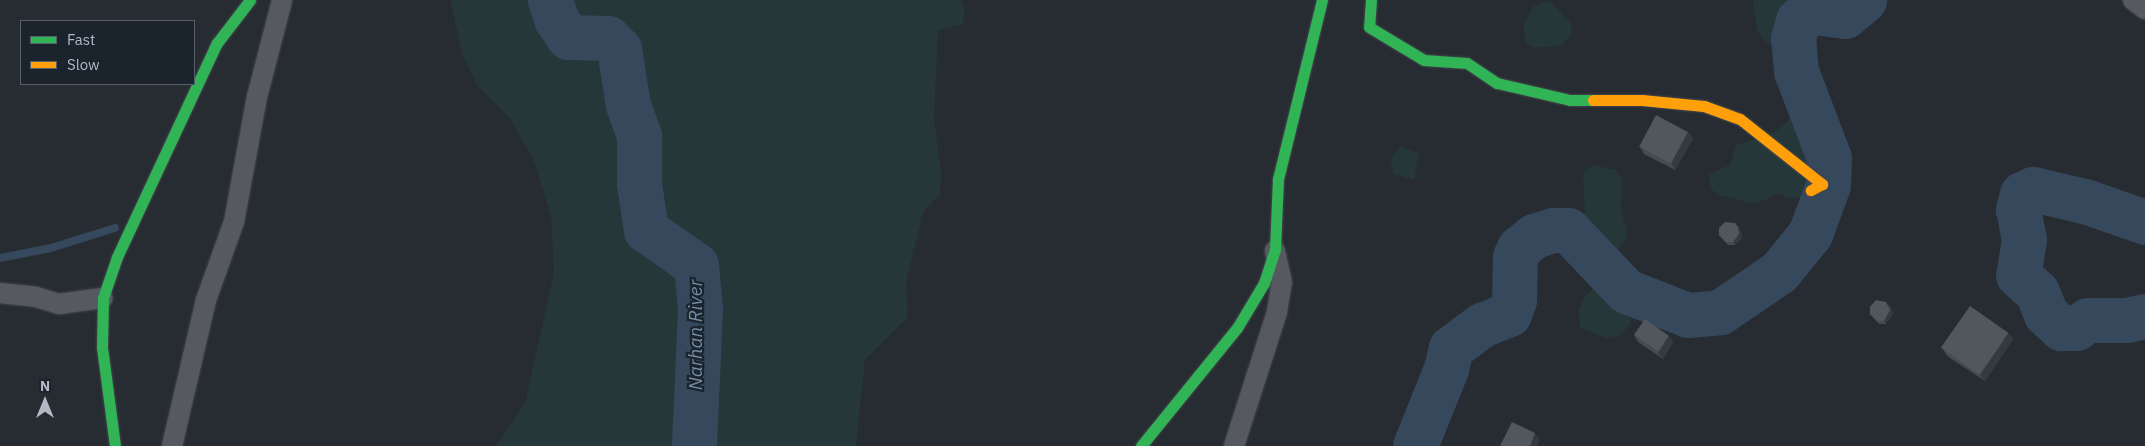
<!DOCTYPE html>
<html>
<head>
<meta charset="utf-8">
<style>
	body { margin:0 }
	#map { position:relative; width:2145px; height:446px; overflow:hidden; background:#272c32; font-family:"IBM Plex Sans",sans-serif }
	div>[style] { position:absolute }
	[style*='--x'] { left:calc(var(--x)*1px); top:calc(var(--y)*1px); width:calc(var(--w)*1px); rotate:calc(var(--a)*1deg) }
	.green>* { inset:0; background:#253738 }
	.stream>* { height:8px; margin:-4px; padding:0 4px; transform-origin:4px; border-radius:4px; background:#36485b }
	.river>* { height:45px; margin:-22.5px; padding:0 22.5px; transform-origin:22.5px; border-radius:22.5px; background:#36485b }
	.roads { filter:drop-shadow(0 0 1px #44484d) drop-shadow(0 0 1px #44484d) }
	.street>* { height:20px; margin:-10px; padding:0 10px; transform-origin:10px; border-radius:10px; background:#565a60 }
	.fast>* { height:11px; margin:-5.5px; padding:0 5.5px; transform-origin:5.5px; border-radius:5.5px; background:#30b455 }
	.slow>* { height:11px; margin:-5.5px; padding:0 5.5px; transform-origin:5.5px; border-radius:5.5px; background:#ff9f0a }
	.wall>* { inset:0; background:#474b51 }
	.shaded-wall>* { inset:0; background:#353a3f }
	.building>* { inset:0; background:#52575d; transform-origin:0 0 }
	span { translate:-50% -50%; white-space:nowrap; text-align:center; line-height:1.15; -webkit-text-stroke:4.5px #1b232c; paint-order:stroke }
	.water-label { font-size:19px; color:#728ca6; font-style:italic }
	.legend { position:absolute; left:20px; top:20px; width:175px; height:65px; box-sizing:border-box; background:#1b232c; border:1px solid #575f69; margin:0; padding:6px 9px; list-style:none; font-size:15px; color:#b0b9c4 }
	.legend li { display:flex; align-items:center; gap:10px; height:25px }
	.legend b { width:25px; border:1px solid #575f69 }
	.north { position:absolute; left:20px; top:376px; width:50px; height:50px; -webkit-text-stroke:4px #1b232c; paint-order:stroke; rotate:0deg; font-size:14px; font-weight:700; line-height:20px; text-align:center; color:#b0b9c4 }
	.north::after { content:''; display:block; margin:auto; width:18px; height:22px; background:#b0b9c4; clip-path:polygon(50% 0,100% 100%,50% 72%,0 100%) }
</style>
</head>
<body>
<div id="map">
	<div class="green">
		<i style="clip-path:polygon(450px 0,961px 0,965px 11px,963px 24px,938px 30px,934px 119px,941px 172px,940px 194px,924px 210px,906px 282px,908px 317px,865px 360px,856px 446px,496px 446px,525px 403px,554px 273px,551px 216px,534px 161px,510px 118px,478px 87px,463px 56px)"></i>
		<i style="clip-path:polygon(1753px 0,1803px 0,1810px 34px,1809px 47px,1802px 55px,1782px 54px,1764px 40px,1757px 31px)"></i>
		<i style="clip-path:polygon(1550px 1px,1571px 23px,1572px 33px,1562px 45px,1534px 48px,1525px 43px,1524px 24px,1534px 6px)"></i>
		<i style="clip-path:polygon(1791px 118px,1800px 118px,1811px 124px,1816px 133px,1822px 157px,1822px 184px,1806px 197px,1788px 198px,1779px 194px,1755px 204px,1719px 195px,1711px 189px,1709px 174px,1730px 165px,1736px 145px,1775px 132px)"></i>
		<i style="clip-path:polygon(1401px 147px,1419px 154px,1414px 180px,1394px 174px,1391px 165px,1392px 157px)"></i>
		<i style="clip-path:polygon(1593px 165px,1616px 170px,1622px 180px,1621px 210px,1628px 236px,1614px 253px,1588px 257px,1576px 255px,1571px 250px,1585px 213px,1583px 173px)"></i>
		<i style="clip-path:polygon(1604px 288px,1632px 313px,1630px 324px,1621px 335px,1607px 338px,1580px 328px,1579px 311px,1584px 297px,1593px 289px)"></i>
	</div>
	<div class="stream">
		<i style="--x:0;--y:258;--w:52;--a:-11.1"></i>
		<i style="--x:51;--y:248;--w:67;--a:-17.4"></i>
	</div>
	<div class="river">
		<i style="--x:550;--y:0;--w:20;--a:72"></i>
		<i style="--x:556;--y:19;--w:22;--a:56"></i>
		<i style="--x:568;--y:37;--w:40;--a:1.4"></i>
		<i style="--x:608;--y:38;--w:16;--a:45"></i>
		<i style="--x:619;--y:49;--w:57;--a:80.9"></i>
		<i style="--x:628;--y:105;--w:33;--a:70"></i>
		<i style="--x:639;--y:136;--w:48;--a:90"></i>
		<i style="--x:639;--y:184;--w:47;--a:81.3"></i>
		<i style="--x:646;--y:230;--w:61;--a:35"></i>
		<i style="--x:696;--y:265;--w:43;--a:84.7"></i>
		<i style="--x:700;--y:308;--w:138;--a:92.5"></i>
		<i style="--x:2145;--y:222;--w:60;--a:-160.7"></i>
		<i style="--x:2088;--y:202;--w:57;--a:-166.7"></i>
		<i style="--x:2033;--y:189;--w:12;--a:156"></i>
		<i style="--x:2022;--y:194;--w:16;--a:105"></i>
		<i style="--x:2018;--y:209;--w:31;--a:79"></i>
		<i style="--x:2024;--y:239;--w:36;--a:99"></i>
		<i style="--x:2018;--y:275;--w:25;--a:42"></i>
		<i style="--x:2037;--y:292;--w:24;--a:68"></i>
		<i style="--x:2046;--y:314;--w:21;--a:43"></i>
		<i style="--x:2061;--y:328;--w:15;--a:0"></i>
		<i style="--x:2076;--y:328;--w:14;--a:-34"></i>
		<i style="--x:2088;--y:320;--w:39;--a:0"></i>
		<i style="--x:2127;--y:320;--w:18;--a:-13"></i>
		<i style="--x:1415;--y:446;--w:83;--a:-68.1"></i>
		<i style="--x:1446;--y:369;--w:22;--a:-77"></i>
		<i style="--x:1451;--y:348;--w:39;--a:-37"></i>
		<i style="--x:1482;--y:325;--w:29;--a:-22"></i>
		<i style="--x:1509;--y:314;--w:15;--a:-70"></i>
		<i style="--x:1514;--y:300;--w:43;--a:-88.7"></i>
		<i style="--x:1515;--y:257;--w:10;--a:-66"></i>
		<i style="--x:1519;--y:248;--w:19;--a:-39"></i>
		<i style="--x:1534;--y:236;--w:20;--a:-18"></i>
		<i style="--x:1553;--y:230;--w:15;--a:0"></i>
		<i style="--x:1568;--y:230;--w:84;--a:46.4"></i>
		<i style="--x:1626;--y:291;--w:66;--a:21.2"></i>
		<i style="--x:1688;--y:315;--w:32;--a:-5"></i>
		<i style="--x:1720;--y:312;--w:71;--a:-34.1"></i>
		<i style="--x:1779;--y:272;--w:49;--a:-50.8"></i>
		<i style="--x:1810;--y:234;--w:52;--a:-69.8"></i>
		<i style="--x:1828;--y:185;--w:27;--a:-88"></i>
		<i style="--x:1829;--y:158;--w:93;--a:-110.8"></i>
		<i style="--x:1796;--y:71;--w:33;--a:-95"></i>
		<i style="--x:1793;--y:38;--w:19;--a:-74"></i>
		<i style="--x:1798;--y:20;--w:17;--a:-28"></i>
		<i style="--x:1813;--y:12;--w:32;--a:7"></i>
		<i style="--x:1845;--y:16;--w:25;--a:-40"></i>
	</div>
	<div class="roads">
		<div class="street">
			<i style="--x:2133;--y:0;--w:15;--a:37"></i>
			<i style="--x:0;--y:293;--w:36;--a:6"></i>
			<i style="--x:36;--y:297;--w:24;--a:17"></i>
			<i style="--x:59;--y:304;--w:44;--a:-7.8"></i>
			<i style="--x:172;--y:446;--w:150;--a:-76.9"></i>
			<i style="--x:206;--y:300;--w:83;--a:-70.3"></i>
			<i style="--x:234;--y:222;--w:127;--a:-79.6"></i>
			<i style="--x:257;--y:97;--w:100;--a:-75.5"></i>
			<i style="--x:1234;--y:446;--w:141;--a:-72.2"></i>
			<i style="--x:1277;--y:312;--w:30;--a:-81"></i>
			<i style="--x:1282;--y:282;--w:32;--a:-103"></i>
		</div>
		<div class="fast">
			<i style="--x:1371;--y:0;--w:27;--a:94"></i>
			<i style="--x:1369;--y:27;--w:64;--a:31"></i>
			<i style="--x:1424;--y:60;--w:43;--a:4"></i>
			<i style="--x:1467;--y:63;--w:36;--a:34"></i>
			<i style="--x:1497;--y:83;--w:75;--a:13.1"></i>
			<i style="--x:1570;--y:100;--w:23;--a:0"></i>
			<i style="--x:115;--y:446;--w:100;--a:-97.5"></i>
			<i style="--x:102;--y:347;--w:49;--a:-88.8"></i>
			<i style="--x:103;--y:298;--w:43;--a:-71.1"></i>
			<i style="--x:117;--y:257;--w:236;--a:-65"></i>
			<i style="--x:217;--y:43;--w:54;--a:-52.5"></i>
			<i style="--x:1141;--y:446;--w:152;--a:-50.9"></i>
			<i style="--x:1237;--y:328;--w:52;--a:-59"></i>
			<i style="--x:1264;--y:283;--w:35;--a:-72"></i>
			<i style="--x:1275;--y:250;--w:71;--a:-87.6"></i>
			<i style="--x:1278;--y:179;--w:184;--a:-76.2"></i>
		</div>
		<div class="slow">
			<i style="--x:1593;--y:100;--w:49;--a:0"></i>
			<i style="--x:1642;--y:100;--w:62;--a:5.5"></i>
			<i style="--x:1704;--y:106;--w:38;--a:20"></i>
			<i style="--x:1740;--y:119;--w:105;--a:38.4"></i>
			<i style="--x:1822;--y:184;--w:13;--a:151"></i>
		</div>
	</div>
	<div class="wall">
		<i style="clip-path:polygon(1688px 132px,1693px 139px,1675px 170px,1644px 154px,1640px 147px)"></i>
		<i style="clip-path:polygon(1735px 223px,1741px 231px,1742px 238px,1735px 245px,1728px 245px,1719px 235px)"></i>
		<i style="clip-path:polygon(1889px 305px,1893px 313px,1886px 324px,1879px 324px,1870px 314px)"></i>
		<i style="clip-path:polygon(1634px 335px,1669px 336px,1673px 342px,1663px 359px,1638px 342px)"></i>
		<i style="clip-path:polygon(2013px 339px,1985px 381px,1947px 356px,1943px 349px)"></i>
	</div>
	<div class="shaded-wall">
		<i style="clip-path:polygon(1688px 132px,1693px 139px,1675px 170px,1671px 163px)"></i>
		<i style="clip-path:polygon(1738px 227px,1741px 231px,1742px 238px,1735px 245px,1733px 242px)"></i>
		<i style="clip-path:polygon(1886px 302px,1893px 313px,1886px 324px,1884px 321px)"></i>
		<i style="clip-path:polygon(2009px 333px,2013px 339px,1985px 381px,1980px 375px)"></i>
		<i style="clip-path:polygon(1669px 336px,1673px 342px,1663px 359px,1658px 353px)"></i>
		<i style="clip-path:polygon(1535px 433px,1540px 440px,1537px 446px,1530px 446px)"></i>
	</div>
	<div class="building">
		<i style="left:1656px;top:115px;width:36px;height:36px;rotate:28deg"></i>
		<i style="clip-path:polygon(1725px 222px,1735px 223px,1738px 227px,1739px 234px,1733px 242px,1726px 242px,1719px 235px,1719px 228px)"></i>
		<i style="clip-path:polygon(1876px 300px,1886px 302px,1890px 310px,1884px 321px,1877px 321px,1870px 314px,1870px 307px)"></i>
		<i style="left:1970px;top:306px;width:47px;height:51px;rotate:35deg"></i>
		<i style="left:1645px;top:319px;width:29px;height:19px;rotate:35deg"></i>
		<i style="clip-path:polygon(1512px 422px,1535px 433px,1530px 446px,1500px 446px)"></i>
	</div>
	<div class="water-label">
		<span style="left:696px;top:335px;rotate:-90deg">Narhan River</span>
	</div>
	<ul class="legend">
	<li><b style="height:6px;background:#30b455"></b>Fast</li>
	<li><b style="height:6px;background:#ff9f0a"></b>Slow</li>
	</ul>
	<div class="north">N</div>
</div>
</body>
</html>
